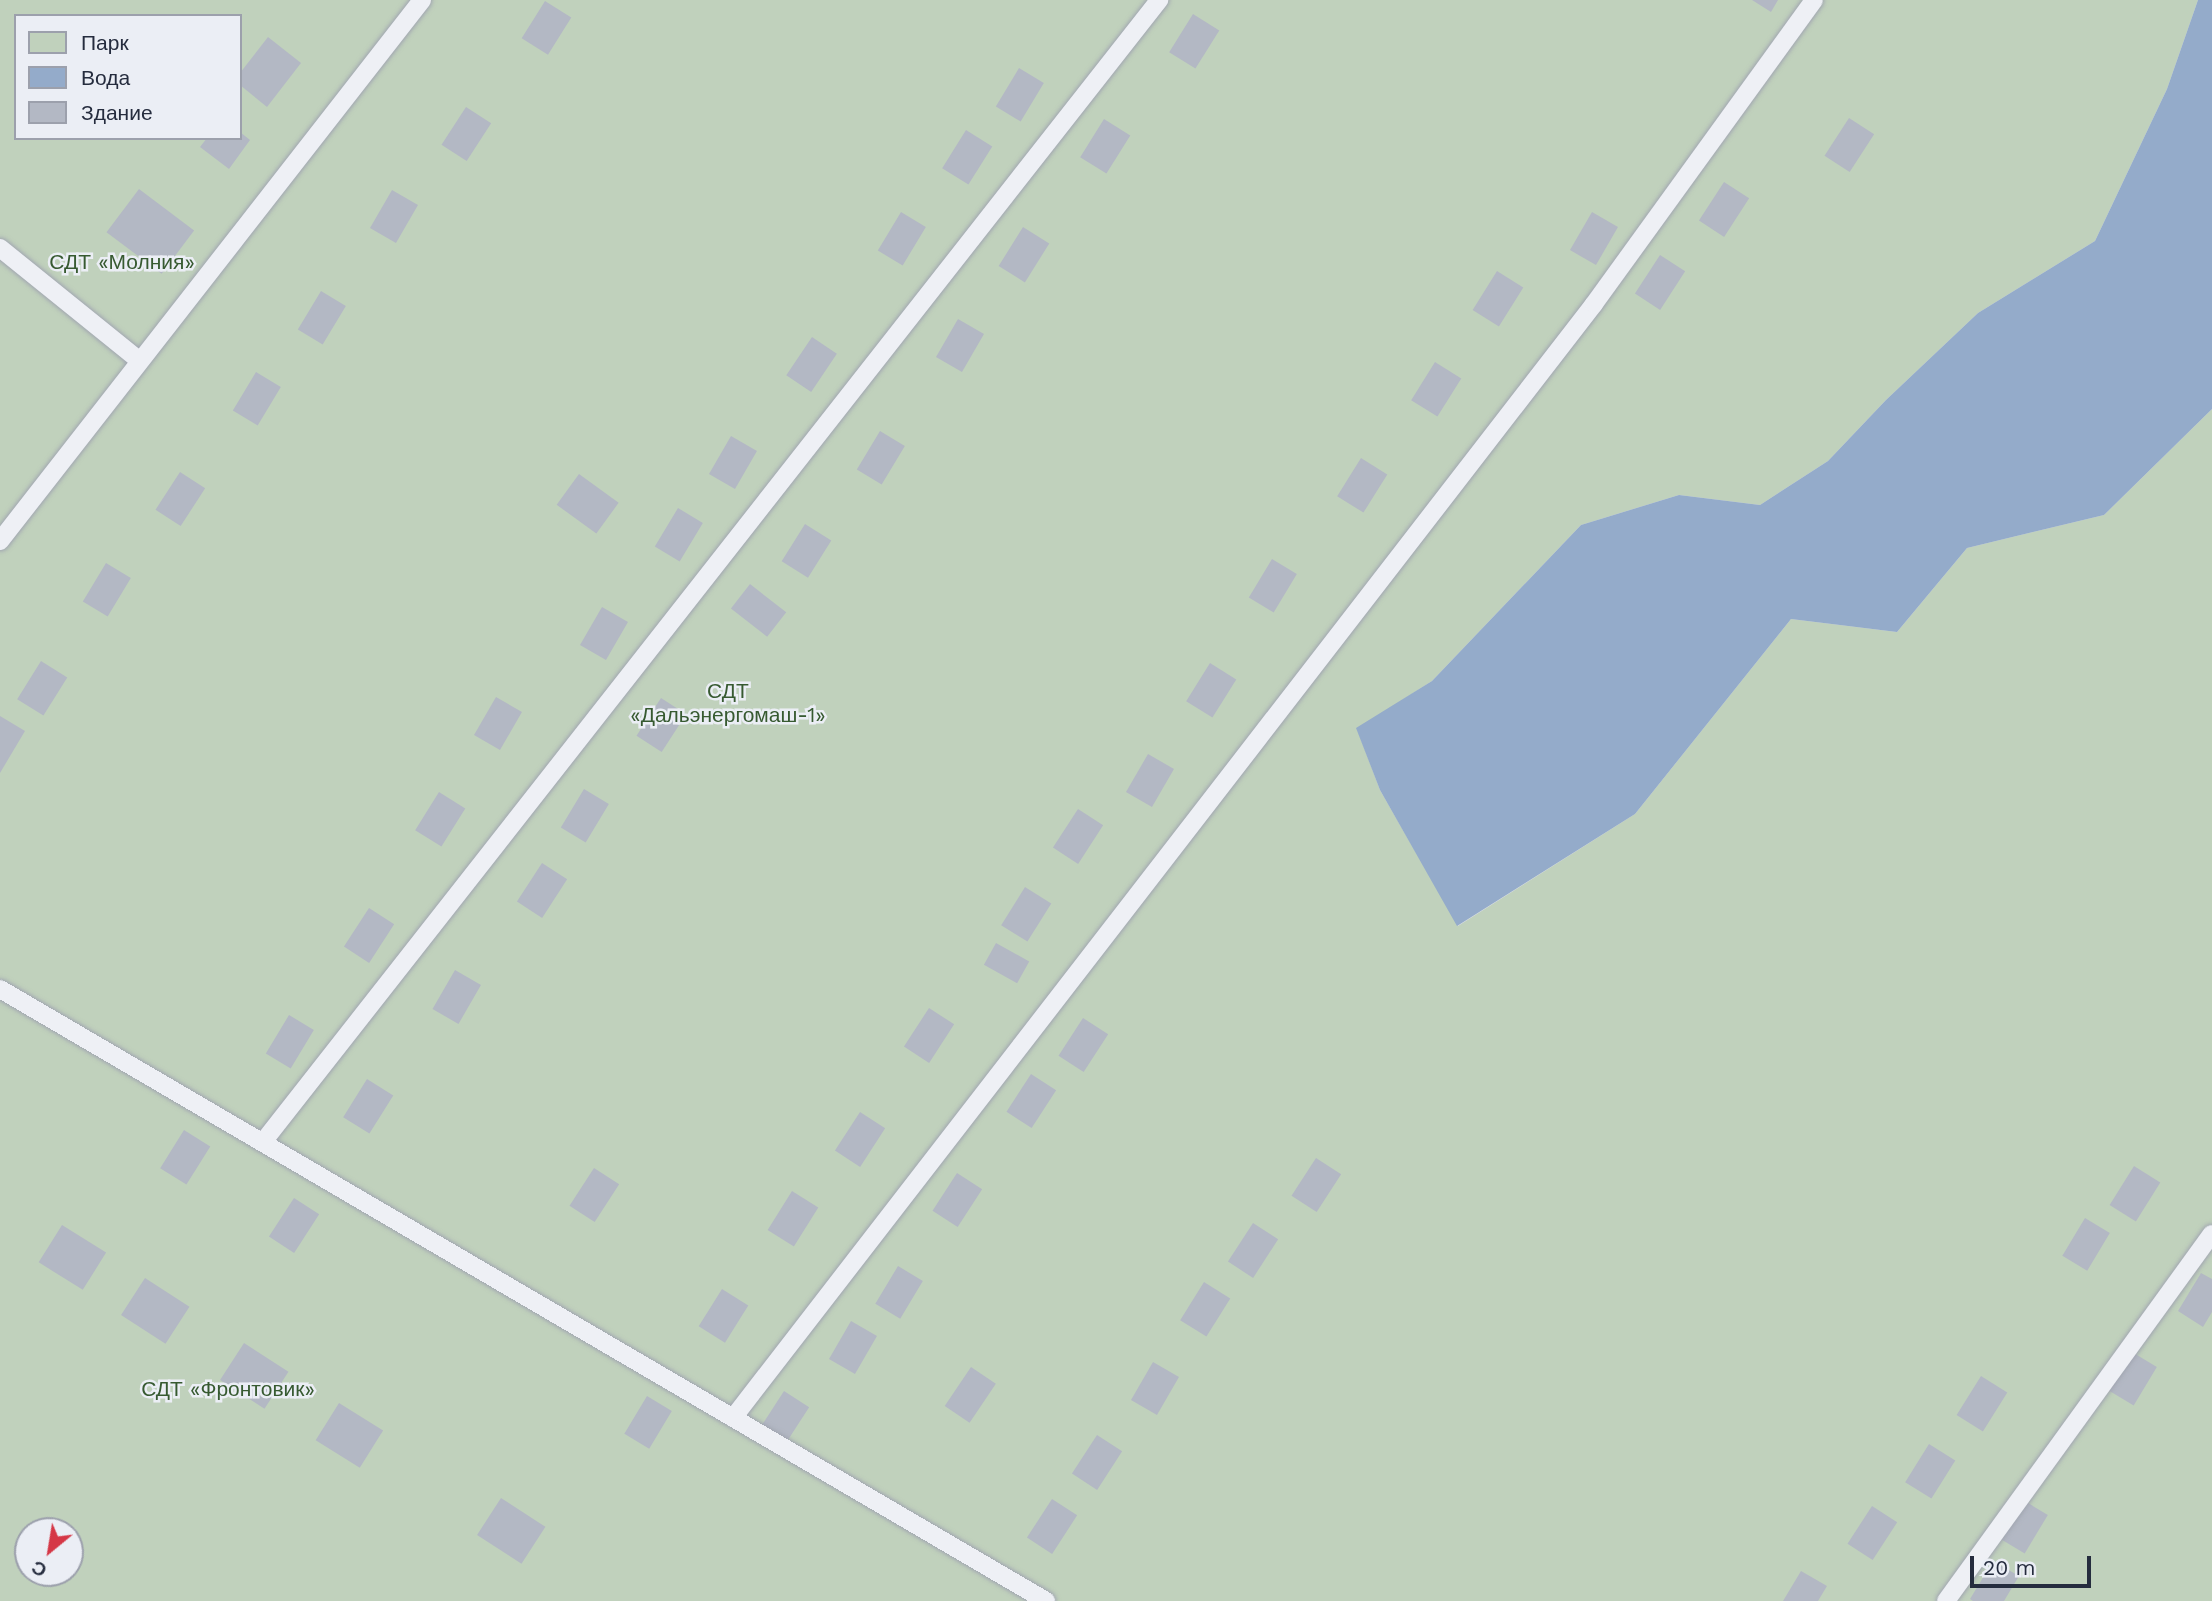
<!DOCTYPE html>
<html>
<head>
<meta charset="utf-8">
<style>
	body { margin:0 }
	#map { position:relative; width:2212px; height:1601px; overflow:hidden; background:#dbdfe7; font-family:"Work Sans",sans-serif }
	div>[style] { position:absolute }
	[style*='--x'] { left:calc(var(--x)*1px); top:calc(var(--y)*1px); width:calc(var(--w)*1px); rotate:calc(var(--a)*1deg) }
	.green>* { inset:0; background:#c0d1bc }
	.water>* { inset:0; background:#94abca }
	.building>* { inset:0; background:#b3b8c4; transform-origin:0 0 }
	.roads { filter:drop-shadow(0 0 2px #a1a6b1) drop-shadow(0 0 2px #a1a6b1) }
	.service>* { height:18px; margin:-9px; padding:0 9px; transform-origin:9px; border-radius:9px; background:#eef0f5 }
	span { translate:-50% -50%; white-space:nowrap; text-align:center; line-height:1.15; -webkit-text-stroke:5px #ebeef5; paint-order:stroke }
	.park-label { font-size:21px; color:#375a31 }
	.legend { position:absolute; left:14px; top:14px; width:228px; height:126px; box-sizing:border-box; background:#ebeef5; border:2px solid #9ca0ac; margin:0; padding:9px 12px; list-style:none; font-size:21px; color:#252c3e }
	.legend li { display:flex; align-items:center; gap:14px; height:35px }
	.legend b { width:35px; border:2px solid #9ca0ac }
	.north { position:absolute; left:14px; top:1517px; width:70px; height:70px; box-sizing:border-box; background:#ebeef5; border:2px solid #9ca0ac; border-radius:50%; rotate:210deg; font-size:19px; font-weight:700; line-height:28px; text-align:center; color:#252c3e }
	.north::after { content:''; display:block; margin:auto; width:24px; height:32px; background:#d53746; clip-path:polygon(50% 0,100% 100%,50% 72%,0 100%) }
	.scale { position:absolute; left:1970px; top:1556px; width:121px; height:32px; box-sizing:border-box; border:4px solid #252c3e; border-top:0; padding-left:9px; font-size:21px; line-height:24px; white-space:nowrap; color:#252c3e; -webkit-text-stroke:5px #ebeef5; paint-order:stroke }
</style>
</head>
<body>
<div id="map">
	<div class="green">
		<i style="clip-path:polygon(evenodd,0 0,2198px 0,2167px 89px,2095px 241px,1978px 313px,1886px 400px,1828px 461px,1760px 505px,1679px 495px,1581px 525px,1432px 681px,1357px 729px,1380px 790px,1458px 926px,1635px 814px,1791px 619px,1897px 632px,1967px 548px,2104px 515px,2212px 409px,2212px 1601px,0 1601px,0 0,16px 16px,240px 16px,240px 138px,16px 138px,16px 16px,0 0,28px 1531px,70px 1531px,70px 1573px,28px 1573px,28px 1531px)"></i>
	</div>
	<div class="water">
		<i style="clip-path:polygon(2198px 0,2212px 0,2212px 409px,2104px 515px,1967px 548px,1897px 632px,1791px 619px,1635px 814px,1457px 926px,1380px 790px,1356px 728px,1432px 681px,1581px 525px,1679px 495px,1760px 505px,1828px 461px,1886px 400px,1978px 313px,2095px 241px,2167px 89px)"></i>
	</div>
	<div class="building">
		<i style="clip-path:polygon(1752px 0,1778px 0,1771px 12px)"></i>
		<i style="left:545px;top:1px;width:31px;height:44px;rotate:32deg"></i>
		<i style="left:1193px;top:14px;width:31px;height:45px;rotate:32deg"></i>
		<i style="clip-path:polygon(268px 37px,301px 63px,267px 107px,240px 85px,240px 73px)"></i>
		<i style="left:1019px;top:68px;width:29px;height:45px;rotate:31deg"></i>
		<i style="left:466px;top:107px;width:30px;height:45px;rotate:33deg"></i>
		<i style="left:1849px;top:118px;width:30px;height:45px;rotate:33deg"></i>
		<i style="left:1104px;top:119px;width:31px;height:45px;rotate:32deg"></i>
		<i style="left:966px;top:130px;width:31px;height:45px;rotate:32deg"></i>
		<i style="clip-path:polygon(240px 132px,250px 140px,229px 169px,200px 147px,207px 138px,240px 138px)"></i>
		<i style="left:1724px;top:182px;width:30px;height:46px;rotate:33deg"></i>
		<i style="left:139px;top:189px;width:69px;height:54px;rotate:37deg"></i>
		<i style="left:392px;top:190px;width:30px;height:44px;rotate:30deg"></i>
		<i style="left:901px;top:212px;width:29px;height:45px;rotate:31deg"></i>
		<i style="left:1592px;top:212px;width:30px;height:44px;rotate:30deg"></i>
		<i style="left:1023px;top:227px;width:31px;height:46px;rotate:32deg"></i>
		<i style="left:1660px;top:255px;width:30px;height:46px;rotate:33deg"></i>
		<i style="left:1497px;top:271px;width:31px;height:46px;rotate:32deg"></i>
		<i style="left:321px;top:291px;width:29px;height:45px;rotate:31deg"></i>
		<i style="left:958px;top:319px;width:30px;height:44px;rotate:30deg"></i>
		<i style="left:812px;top:337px;width:30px;height:46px;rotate:34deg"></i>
		<i style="left:1435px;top:362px;width:31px;height:45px;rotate:32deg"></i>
		<i style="left:256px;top:372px;width:29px;height:45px;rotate:31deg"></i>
		<i style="left:880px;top:431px;width:29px;height:45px;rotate:31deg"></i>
		<i style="left:731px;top:436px;width:30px;height:44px;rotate:30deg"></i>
		<i style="left:1361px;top:458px;width:31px;height:45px;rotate:32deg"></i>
		<i style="left:180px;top:472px;width:30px;height:45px;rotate:33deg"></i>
		<i style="left:579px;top:474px;width:49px;height:38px;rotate:36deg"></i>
		<i style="left:678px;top:508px;width:29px;height:45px;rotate:31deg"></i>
		<i style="left:805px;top:524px;width:31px;height:44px;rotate:32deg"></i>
		<i style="left:1272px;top:559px;width:29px;height:45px;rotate:31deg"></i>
		<i style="left:106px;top:563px;width:29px;height:45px;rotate:31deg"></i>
		<i style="left:750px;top:584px;width:46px;height:31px;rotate:38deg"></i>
		<i style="left:602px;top:607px;width:30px;height:44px;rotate:30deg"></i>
		<i style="left:41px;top:661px;width:31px;height:45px;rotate:32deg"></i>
		<i style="left:1210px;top:663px;width:31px;height:45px;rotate:32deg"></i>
		<i style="left:496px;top:697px;width:30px;height:44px;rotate:30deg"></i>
		<i style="left:661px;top:698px;width:30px;height:45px;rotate:33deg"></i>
		<i style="clip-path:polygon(0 716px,25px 731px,0 773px)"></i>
		<i style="left:1148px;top:754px;width:30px;height:44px;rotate:30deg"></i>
		<i style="left:584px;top:789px;width:29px;height:45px;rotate:31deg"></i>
		<i style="left:439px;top:792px;width:31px;height:45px;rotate:32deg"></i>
		<i style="left:1078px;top:809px;width:30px;height:46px;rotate:33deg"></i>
		<i style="left:542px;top:863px;width:30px;height:46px;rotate:33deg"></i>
		<i style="left:1025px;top:887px;width:31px;height:45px;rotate:32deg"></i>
		<i style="left:369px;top:908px;width:30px;height:46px;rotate:33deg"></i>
		<i style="left:996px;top:943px;width:38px;height:25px;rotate:29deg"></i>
		<i style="left:455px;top:970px;width:30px;height:45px;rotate:30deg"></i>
		<i style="left:929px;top:1008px;width:30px;height:46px;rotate:33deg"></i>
		<i style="left:289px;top:1015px;width:29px;height:45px;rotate:31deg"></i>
		<i style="left:1083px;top:1018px;width:30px;height:45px;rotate:33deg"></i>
		<i style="left:1031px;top:1074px;width:30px;height:45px;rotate:33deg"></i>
		<i style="left:367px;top:1079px;width:31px;height:45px;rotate:32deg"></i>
		<i style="left:860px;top:1112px;width:30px;height:46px;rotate:33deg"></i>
		<i style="left:184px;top:1130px;width:31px;height:45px;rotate:32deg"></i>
		<i style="left:1316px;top:1158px;width:30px;height:45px;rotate:33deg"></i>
		<i style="left:2134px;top:1166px;width:31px;height:46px;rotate:32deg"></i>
		<i style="left:594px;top:1168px;width:30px;height:45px;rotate:33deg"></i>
		<i style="left:957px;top:1173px;width:30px;height:45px;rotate:33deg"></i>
		<i style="left:792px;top:1191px;width:31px;height:46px;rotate:32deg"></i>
		<i style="left:294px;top:1198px;width:30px;height:46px;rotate:33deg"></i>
		<i style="left:2085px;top:1218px;width:29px;height:44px;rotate:31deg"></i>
		<i style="left:1253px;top:1223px;width:30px;height:46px;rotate:33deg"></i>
		<i style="left:62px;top:1225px;width:52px;height:44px;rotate:32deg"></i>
		<i style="left:898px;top:1266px;width:29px;height:44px;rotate:31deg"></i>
		<i style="clip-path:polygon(2201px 1273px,2212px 1279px,2212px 1312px,2203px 1327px,2178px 1311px)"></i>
		<i style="left:145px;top:1278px;width:53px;height:44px;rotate:33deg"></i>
		<i style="left:1204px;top:1282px;width:31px;height:45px;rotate:32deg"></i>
		<i style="left:722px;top:1289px;width:31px;height:44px;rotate:32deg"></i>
		<i style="left:851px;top:1321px;width:30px;height:44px;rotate:30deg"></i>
		<i style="left:244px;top:1343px;width:53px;height:44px;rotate:33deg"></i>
		<i style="left:2132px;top:1352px;width:29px;height:45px;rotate:31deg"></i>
		<i style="left:1153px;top:1362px;width:30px;height:44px;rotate:30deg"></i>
		<i style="left:971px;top:1367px;width:30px;height:47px;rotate:34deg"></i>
		<i style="left:1981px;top:1376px;width:31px;height:46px;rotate:32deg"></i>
		<i style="left:784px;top:1391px;width:30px;height:45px;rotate:33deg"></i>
		<i style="left:647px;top:1396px;width:29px;height:44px;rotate:31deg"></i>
		<i style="left:339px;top:1403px;width:52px;height:44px;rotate:32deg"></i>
		<i style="left:1097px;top:1435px;width:30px;height:46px;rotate:33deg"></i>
		<i style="left:1929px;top:1444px;width:31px;height:45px;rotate:32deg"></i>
		<i style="left:501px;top:1498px;width:53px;height:44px;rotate:33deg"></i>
		<i style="left:1052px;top:1499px;width:30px;height:46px;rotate:33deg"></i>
		<i style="left:2023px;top:1500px;width:29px;height:45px;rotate:31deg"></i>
		<i style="left:1872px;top:1506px;width:30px;height:45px;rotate:33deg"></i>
		<i style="clip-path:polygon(1993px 1561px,2019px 1576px,2004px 1601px,1973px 1601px,1970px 1599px)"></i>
		<i style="clip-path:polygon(1801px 1571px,1827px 1586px,1818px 1601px,1783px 1601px)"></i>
	</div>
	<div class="roads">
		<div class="service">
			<i style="--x:0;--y:248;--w:179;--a:38.9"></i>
			<i style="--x:0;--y:541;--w:686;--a:-52.04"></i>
			<i style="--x:0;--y:989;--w:1212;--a:30.33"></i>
			<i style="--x:263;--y:1142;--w:1452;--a:-51.88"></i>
			<i style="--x:733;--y:1418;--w:1408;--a:-52.3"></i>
			<i style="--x:1594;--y:304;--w:375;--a:-54.1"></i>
			<i style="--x:1946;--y:1601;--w:453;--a:-54.1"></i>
		</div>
	</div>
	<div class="park-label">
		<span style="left:122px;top:262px">СДТ «Молния»</span>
		<span style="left:728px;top:703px">СДТ<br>«Дальэнергомаш-1»</span>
		<span style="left:228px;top:1389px">СДТ «Фронтовик»</span>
	</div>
	<ul class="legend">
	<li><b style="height:19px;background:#c0d1bc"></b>Парк</li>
	<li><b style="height:19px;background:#94abca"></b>Вода</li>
	<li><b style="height:19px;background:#b3b8c4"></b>Здание</li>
	</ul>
	<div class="north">С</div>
	<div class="scale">20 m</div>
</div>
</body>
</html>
